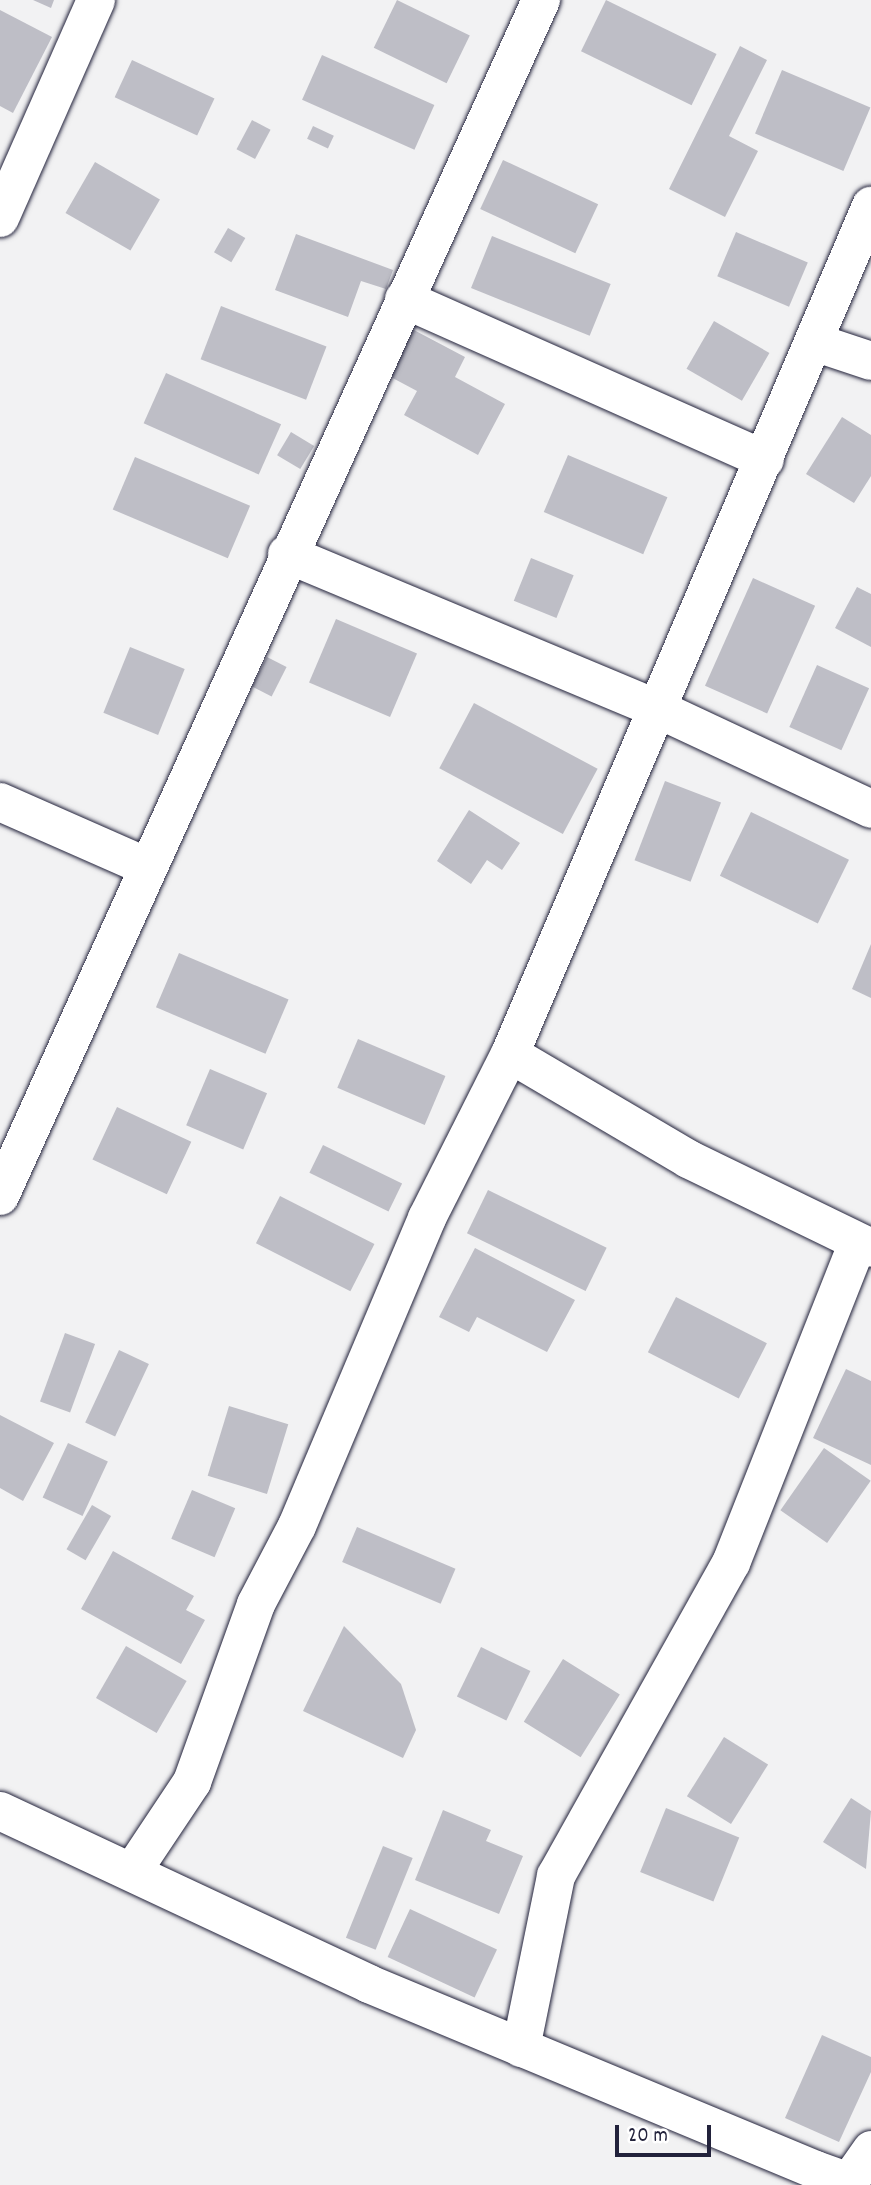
<!DOCTYPE html>
<html>
<head>
<meta charset="utf-8">
<style>
	body { margin:0 }
	#map { position:relative; width:871px; height:2185px; overflow:hidden; background:#f2f2f3; font-family:Dekko,sans-serif }
	div>[style] { position:absolute }
	[style*='--x'] { left:calc(var(--x)*1px); top:calc(var(--y)*1px); width:calc(var(--w)*1px); rotate:calc(var(--a)*1deg) }
	.building>* { inset:0; background:#bebec6; transform-origin:0 0 }
	.roads { filter:drop-shadow(0 0 2px #22223b) drop-shadow(0 0 2px #22223b) }
	.minor>* { height:38px; margin:-19px; padding:0 19px; transform-origin:19px; border-radius:19px; background:#fff }
	span { translate:-50% -50%; white-space:nowrap; text-align:center; line-height:1.15; -webkit-text-stroke:6px #fff; paint-order:stroke }
	.scale { position:absolute; left:615px; top:2125px; width:96px; height:32px; box-sizing:border-box; border:4px solid #22223b; border-top:0; padding-left:9px; font-size:21px; line-height:24px; white-space:nowrap; color:#22223b; -webkit-text-stroke:5px #fff; paint-order:stroke }
</style>
</head>
<body>
<div id="map">
	<div class="building">
		<i style="clip-path:polygon(33px 0,54px 0,51px 8px)"></i>
		<i style="left:397px;top:0;width:81px;height:53px;rotate:26deg"></i>
		<i style="left:606px;top:0;width:123px;height:57px;rotate:26deg"></i>
		<i style="clip-path:polygon(0 10px,52px 37px,13px 113px,0 106px)"></i>
		<i style="clip-path:polygon(740px 46px,767px 60px,729px 136px,758px 151px,725px 217px,669px 189px)"></i>
		<i style="left:322px;top:55px;width:123px;height:49px;rotate:24deg"></i>
		<i style="left:132px;top:60px;width:91px;height:41px;rotate:25deg"></i>
		<i style="left:782px;top:70px;width:96px;height:69px;rotate:23deg"></i>
		<i style="left:252px;top:120px;width:21px;height:33px;rotate:28deg"></i>
		<i style="left:313px;top:126px;width:23px;height:14px;rotate:25deg"></i>
		<i style="left:503px;top:160px;width:105px;height:54px;rotate:25deg"></i>
		<i style="left:95px;top:162px;width:75px;height:59px;rotate:30deg"></i>
		<i style="left:228px;top:228px;width:20px;height:28px;rotate:30deg"></i>
		<i style="left:736px;top:232px;width:78px;height:48px;rotate:23deg"></i>
		<i style="clip-path:polygon(296px 234px,393px 270px,386px 289px,361px 281px,348px 317px,275px 290px)"></i>
		<i style="left:492px;top:236px;width:128px;height:56px;rotate:22deg"></i>
		<i style="left:221px;top:306px;width:113px;height:57px;rotate:21deg"></i>
		<i style="left:714px;top:321px;width:64px;height:55px;rotate:30deg"></i>
		<i style="clip-path:polygon(412px 329px,465px 357px,455px 377px,505px 404px,478px 455px,404px 415px,417px 391px,387px 375px)"></i>
		<i style="left:166px;top:373px;width:126px;height:55px;rotate:24deg"></i>
		<i style="clip-path:polygon(842px 417px,871px 435px,871px 476px,854px 503px,806px 474px)"></i>
		<i style="left:291px;top:432px;width:27px;height:27px;rotate:31deg"></i>
		<i style="left:568px;top:455px;width:108px;height:62px;rotate:23deg"></i>
		<i style="left:135px;top:457px;width:125px;height:57px;rotate:23deg"></i>
		<i style="left:531px;top:558px;width:46px;height:46px;rotate:22deg"></i>
		<i style="left:753px;top:578px;width:68px;height:118px;rotate:24deg"></i>
		<i style="clip-path:polygon(857px 587px,871px 594px,871px 647px,835px 628px)"></i>
		<i style="left:336px;top:619px;width:88px;height:69px;rotate:23deg"></i>
		<i style="left:130px;top:647px;width:59px;height:71px;rotate:22deg"></i>
		<i style="left:267px;top:657px;width:22px;height:33px;rotate:27deg"></i>
		<i style="left:817px;top:665px;width:57px;height:68px;rotate:24deg"></i>
		<i style="left:474px;top:703px;width:140px;height:74px;rotate:28deg"></i>
		<i style="left:665px;top:781px;width:60px;height:85px;rotate:21deg"></i>
		<i style="clip-path:polygon(469px 810px,520px 843px,502px 870px,487px 860px,471px 884px,437px 861px)"></i>
		<i style="left:751px;top:812px;width:109px;height:71px;rotate:26deg"></i>
		<i style="clip-path:polygon(871px 944px,871px 998px,852px 989px)"></i>
		<i style="left:179px;top:953px;width:119px;height:59px;rotate:23deg"></i>
		<i style="left:358px;top:1039px;width:95px;height:53px;rotate:23deg"></i>
		<i style="left:210px;top:1069px;width:62px;height:61px;rotate:23deg"></i>
		<i style="left:117px;top:1107px;width:82px;height:58px;rotate:25deg"></i>
		<i style="left:323px;top:1145px;width:88px;height:31px;rotate:26deg"></i>
		<i style="left:488px;top:1190px;width:132px;height:48px;rotate:26deg"></i>
		<i style="left:280px;top:1196px;width:106px;height:53px;rotate:27deg"></i>
		<i style="clip-path:polygon(475px 1248px,575px 1300px,547px 1352px,477px 1317px,469px 1332px,439px 1317px)"></i>
		<i style="left:676px;top:1297px;width:102px;height:62px;rotate:27deg"></i>
		<i style="left:65px;top:1333px;width:32px;height:73px;rotate:20deg"></i>
		<i style="left:119px;top:1350px;width:33px;height:80px;rotate:25deg"></i>
		<i style="clip-path:polygon(846px 1369px,871px 1381px,871px 1465px,813px 1438px)"></i>
		<i style="left:229px;top:1406px;width:62px;height:73px;rotate:17deg"></i>
		<i style="clip-path:polygon(0 1415px,54px 1443px,23px 1501px,0 1488px)"></i>
		<i style="left:68px;top:1443px;width:44px;height:60px;rotate:25deg"></i>
		<i style="left:824px;top:1448px;width:57px;height:76px;rotate:35deg"></i>
		<i style="left:192px;top:1490px;width:47px;height:53px;rotate:23deg"></i>
		<i style="left:92px;top:1505px;width:22px;height:51px;rotate:30deg"></i>
		<i style="left:357px;top:1527px;width:107px;height:38px;rotate:23deg"></i>
		<i style="clip-path:polygon(113px 1551px,194px 1596px,186px 1610px,205px 1620px,181px 1664px,81px 1609px)"></i>
		<i style="clip-path:polygon(344px 1626px,401px 1684px,416px 1730px,403px 1758px,303px 1711px)"></i>
		<i style="left:126px;top:1646px;width:70px;height:60px;rotate:30deg"></i>
		<i style="left:481px;top:1647px;width:55px;height:55px;rotate:26deg"></i>
		<i style="left:563px;top:1659px;width:67px;height:74px;rotate:32deg"></i>
		<i style="left:724px;top:1737px;width:52px;height:70px;rotate:32deg"></i>
		<i style="clip-path:polygon(851px 1798px,871px 1811px,866px 1869px,823px 1842px)"></i>
		<i style="left:666px;top:1808px;width:79px;height:69px;rotate:22deg"></i>
		<i style="clip-path:polygon(443px 1810px,491px 1830px,486px 1841px,523px 1856px,499px 1914px,415px 1880px)"></i>
		<i style="left:383px;top:1846px;width:32px;height:99px;rotate:22deg"></i>
		<i style="left:410px;top:1909px;width:96px;height:53px;rotate:25deg"></i>
		<i style="clip-path:polygon(822px 2035px,871px 2057px,871px 2072px,839px 2142px,785px 2118px)"></i>
	</div>
	<div class="roads">
		<div class="minor">
			<i style="--x:0;--y:218;--w:238;--a:-66.2"></i>
			<i style="--x:404;--y:299;--w:395;--a:24"></i>
			<i style="--x:814;--y:342;--w:60;--a:18.4"></i>
			<i style="--x:287;--y:554;--w:404;--a:22.7"></i>
			<i style="--x:660;--y:710;--w:233;--a:25.1"></i>
			<i style="--x:0;--y:802;--w:158;--a:23.8"></i>
			<i style="--x:510;--y:1054;--w:207;--a:30.5"></i>
			<i style="--x:688;--y:1159;--w:203;--a:25.9"></i>
			<i style="--x:0;--y:1196;--w:1313;--a:-65.66"></i>
			<i style="--x:0;--y:1811;--w:408;--a:25.1"></i>
			<i style="--x:369;--y:1984;--w:484;--a:22.6"></i>
			<i style="--x:816;--y:2170;--w:35;--a:20"></i>
			<i style="--x:849;--y:2182;--w:39;--a:-55"></i>
			<i style="--x:134;--y:1869;--w:105;--a:-56.3"></i>
			<i style="--x:192;--y:1782;--w:189;--a:-70.2"></i>
			<i style="--x:256;--y:1604;--w:88;--a:-62.3"></i>
			<i style="--x:297;--y:1526;--w:334;--a:-67.1"></i>
			<i style="--x:427;--y:1218;--w:184;--a:-63.2"></i>
			<i style="--x:510;--y:1054;--w:922;--a:-66.94"></i>
			<i style="--x:521;--y:2048;--w:176;--a:-78.5"></i>
			<i style="--x:556;--y:1876;--w:359;--a:-60.8"></i>
			<i style="--x:731;--y:1563;--w:342;--a:-68.4"></i>
		</div>
	</div>
	<div class="scale">20 m</div>
</div>
</body>
</html>
